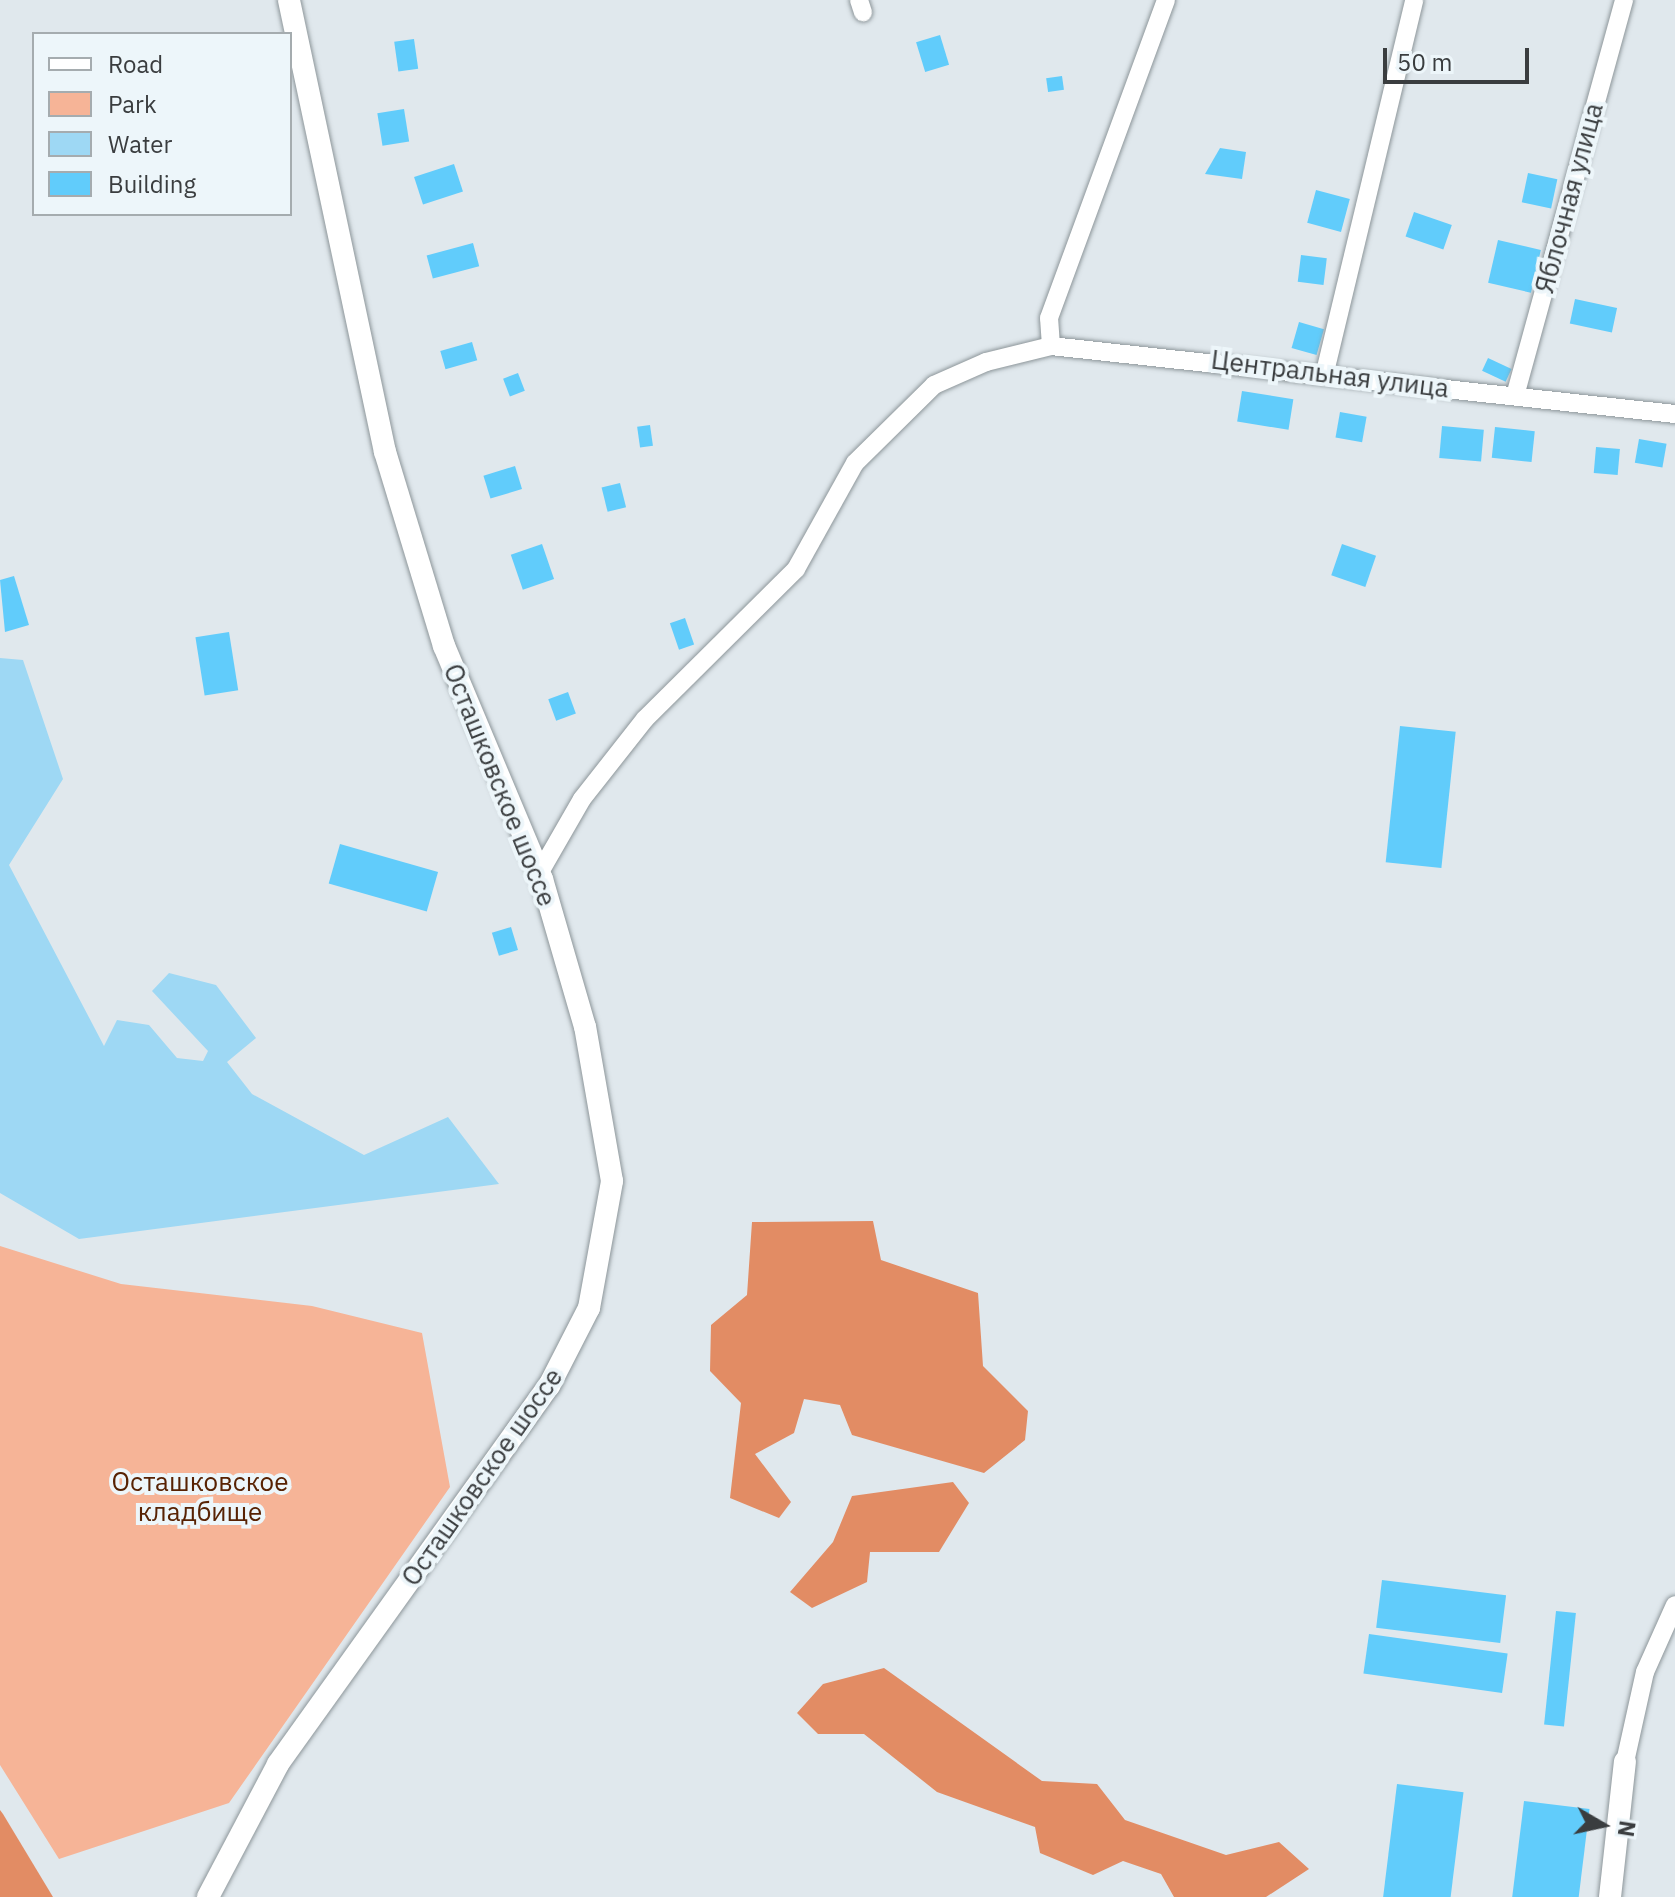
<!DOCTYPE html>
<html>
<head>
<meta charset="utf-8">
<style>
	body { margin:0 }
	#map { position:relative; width:1675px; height:1897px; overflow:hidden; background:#e0e8ed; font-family:"IBM Plex Sans",sans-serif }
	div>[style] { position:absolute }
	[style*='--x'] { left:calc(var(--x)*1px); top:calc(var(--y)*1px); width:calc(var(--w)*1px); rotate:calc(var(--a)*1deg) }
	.green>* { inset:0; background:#f6b497 }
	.forest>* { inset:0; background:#e28c64 }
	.water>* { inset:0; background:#9ed8f4 }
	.building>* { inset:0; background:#61ccfb; transform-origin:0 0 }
	.roads { filter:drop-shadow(0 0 2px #8d969a) drop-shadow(0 0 2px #8d969a) }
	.minor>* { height:18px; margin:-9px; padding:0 9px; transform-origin:9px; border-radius:9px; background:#fff }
	.tertiary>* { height:22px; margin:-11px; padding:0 11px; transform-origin:11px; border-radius:11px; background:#fff }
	span { translate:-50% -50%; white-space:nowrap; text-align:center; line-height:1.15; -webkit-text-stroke:8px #edf6fa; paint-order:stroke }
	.street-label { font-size:26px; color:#3a3d3f }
	.park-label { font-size:26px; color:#572203 }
	.legend { position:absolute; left:32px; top:32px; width:260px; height:184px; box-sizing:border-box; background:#edf6fa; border:2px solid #a5acaf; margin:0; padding:10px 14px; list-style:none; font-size:24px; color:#3a3d3f }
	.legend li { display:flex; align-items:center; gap:16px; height:40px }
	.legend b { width:40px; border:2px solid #a5acaf }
	.north { position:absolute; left:1563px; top:1785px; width:80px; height:80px; -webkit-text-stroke:6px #edf6fa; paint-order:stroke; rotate:99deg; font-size:22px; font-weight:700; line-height:32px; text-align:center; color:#3a3d3f }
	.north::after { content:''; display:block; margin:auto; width:28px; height:36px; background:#3a3d3f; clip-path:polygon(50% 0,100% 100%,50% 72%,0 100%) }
	.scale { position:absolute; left:1383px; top:48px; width:146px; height:36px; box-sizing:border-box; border:4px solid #3a3d3f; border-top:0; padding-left:10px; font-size:24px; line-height:28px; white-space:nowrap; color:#3a3d3f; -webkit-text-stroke:6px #edf6fa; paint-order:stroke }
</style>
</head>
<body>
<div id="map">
	<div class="green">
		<i style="clip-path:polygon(0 1246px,121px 1284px,312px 1306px,422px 1333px,450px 1487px,229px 1803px,59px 1859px,0 1765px)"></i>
	</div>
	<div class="forest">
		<i style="clip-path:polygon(873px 1221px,881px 1260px,978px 1293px,983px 1366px,1028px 1411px,1025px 1440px,984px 1473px,852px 1435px,840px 1405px,804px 1399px,794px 1433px,755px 1454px,791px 1502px,779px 1518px,730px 1498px,741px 1403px,710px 1371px,711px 1325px,747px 1295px,752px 1222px)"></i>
		<i style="clip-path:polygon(953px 1482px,969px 1503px,939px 1552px,870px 1552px,867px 1582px,812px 1608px,790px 1592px,833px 1542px,852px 1496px)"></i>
		<i style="clip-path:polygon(884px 1668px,1042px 1781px,1097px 1784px,1125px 1820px,1226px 1855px,1279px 1842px,1309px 1869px,1266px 1897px,1174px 1897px,1161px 1874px,1123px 1861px,1093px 1875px,1040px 1853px,1035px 1827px,937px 1792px,864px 1734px,818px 1734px,797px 1713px,823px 1684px)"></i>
		<i style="clip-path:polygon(0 1810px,3px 1814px,53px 1897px,0 1897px)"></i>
	</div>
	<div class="water">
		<i style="clip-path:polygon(0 658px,23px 660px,63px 779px,9px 865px,104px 1046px,117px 1020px,149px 1025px,177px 1058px,203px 1061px,208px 1051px,152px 991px,169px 973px,216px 985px,256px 1038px,227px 1062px,252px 1094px,364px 1155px,448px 1117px,499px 1184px,79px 1239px,0 1193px)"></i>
	</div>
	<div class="building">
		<i style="left:940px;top:35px;width:31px;height:25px;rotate:73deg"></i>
		<i style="left:414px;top:39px;width:30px;height:20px;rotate:82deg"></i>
		<i style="left:1062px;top:76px;width:14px;height:16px;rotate:82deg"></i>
		<i style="left:404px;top:109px;width:33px;height:27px;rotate:81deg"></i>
		<i style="clip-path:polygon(1220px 148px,1246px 152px,1242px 179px,1205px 174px)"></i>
		<i style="left:454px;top:164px;width:29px;height:42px;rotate:72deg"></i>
		<i style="left:1528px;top:173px;width:30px;height:30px;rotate:12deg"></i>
		<i style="left:1316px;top:190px;width:35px;height:34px;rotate:15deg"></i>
		<i style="left:1414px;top:212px;width:40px;height:26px;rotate:19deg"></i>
		<i style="left:1498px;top:240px;width:44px;height:44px;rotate:13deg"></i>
		<i style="left:473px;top:243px;width:24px;height:48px;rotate:75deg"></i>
		<i style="left:1301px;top:255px;width:26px;height:27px;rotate:7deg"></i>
		<i style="left:1575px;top:299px;width:43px;height:25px;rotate:12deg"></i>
		<i style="left:1299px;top:322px;width:26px;height:27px;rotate:16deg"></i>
		<i style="left:472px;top:342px;width:19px;height:33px;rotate:74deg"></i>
		<i style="left:1488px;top:358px;width:26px;height:14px;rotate:25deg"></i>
		<i style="left:518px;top:373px;width:19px;height:16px;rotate:69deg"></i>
		<i style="left:1242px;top:391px;width:52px;height:31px;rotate:9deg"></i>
		<i style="left:1340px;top:412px;width:27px;height:26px;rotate:10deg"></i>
		<i style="left:650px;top:425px;width:21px;height:13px;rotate:82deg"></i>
		<i style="left:1442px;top:426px;width:42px;height:32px;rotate:5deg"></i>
		<i style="left:1495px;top:427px;width:40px;height:31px;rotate:6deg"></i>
		<i style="left:1639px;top:439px;width:28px;height:24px;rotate:10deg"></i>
		<i style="left:1596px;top:447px;width:24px;height:26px;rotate:5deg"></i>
		<i style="left:515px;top:466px;width:24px;height:33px;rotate:73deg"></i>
		<i style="left:620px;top:483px;width:25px;height:19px;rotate:76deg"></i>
		<i style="left:542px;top:544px;width:37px;height:33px;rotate:71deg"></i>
		<i style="left:1342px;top:544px;width:36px;height:33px;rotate:19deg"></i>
		<i style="clip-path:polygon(14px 576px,29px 625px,5px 632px,0 580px)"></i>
		<i style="left:685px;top:618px;width:28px;height:16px;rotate:71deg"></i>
		<i style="left:229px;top:632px;width:59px;height:34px;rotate:81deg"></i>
		<i style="left:568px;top:692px;width:23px;height:21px;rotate:70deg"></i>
		<i style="left:1400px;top:726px;width:56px;height:137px;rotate:6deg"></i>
		<i style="left:340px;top:844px;width:102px;height:41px;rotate:16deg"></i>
		<i style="left:511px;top:927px;width:24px;height:20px;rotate:73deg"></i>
		<i style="left:1382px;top:1580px;width:125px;height:48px;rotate:7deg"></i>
		<i style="left:1556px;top:1611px;width:20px;height:114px;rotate:6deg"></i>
		<i style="left:1369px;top:1634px;width:140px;height:40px;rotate:8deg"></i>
		<i style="left:1397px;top:1784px;width:67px;height:114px;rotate:7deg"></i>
		<i style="left:1524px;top:1801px;width:66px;height:97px;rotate:7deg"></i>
	</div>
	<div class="roads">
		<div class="minor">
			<i style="--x:859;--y:0;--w:13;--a:72"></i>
			<i style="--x:1051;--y:346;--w:28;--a:-94"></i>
			<i style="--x:1049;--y:318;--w:339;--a:-69.8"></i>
			<i style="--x:1325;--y:372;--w:382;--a:-76.5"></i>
			<i style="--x:1515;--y:396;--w:411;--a:-74.6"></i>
			<i style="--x:540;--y:872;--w:84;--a:-60.1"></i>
			<i style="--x:582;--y:799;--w:102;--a:-51.8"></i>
			<i style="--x:645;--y:719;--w:213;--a:-44.8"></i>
			<i style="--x:796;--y:569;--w:121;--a:-60.9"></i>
			<i style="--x:855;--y:463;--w:111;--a:-44.6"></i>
			<i style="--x:934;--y:385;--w:57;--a:-23.9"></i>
			<i style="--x:986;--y:362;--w:67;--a:-13.8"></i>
			<i style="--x:1051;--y:346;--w:628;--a:6.22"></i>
			<i style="--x:1625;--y:1762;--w:92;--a:-77.5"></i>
			<i style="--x:1645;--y:1672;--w:73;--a:-65.9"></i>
		</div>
		<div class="tertiary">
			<i style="--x:208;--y:1897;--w:150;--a:-62.2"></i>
			<i style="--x:278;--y:1764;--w:465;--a:-54.4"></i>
			<i style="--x:549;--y:1386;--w:88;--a:-62.9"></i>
			<i style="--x:589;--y:1308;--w:129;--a:-79.7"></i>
			<i style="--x:612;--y:1181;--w:156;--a:-99.9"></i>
			<i style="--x:585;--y:1027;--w:154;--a:-106.2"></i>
			<i style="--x:542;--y:879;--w:253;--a:-112.8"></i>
			<i style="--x:444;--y:646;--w:203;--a:-106.9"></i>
			<i style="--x:385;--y:452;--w:462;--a:-102"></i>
			<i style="--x:1610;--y:1897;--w:136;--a:-83.7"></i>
		</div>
	</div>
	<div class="street-label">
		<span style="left:1569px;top:198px;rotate:-75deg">Яблочная улица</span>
		<span style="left:1330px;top:374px;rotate:7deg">Центральная улица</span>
		<span style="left:500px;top:785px;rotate:68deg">Осташковское шоссе</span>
		<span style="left:482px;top:1477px;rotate:-55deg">Осташковское шоссе</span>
	</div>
	<div class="park-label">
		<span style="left:200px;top:1497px">Осташковское<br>кладбище</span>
	</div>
	<ul class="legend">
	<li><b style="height:10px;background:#fff"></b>Road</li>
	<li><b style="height:22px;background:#f6b497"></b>Park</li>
	<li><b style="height:22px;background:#9ed8f4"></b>Water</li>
	<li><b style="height:22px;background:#61ccfb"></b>Building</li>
	</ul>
	<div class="north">N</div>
	<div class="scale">50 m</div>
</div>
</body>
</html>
